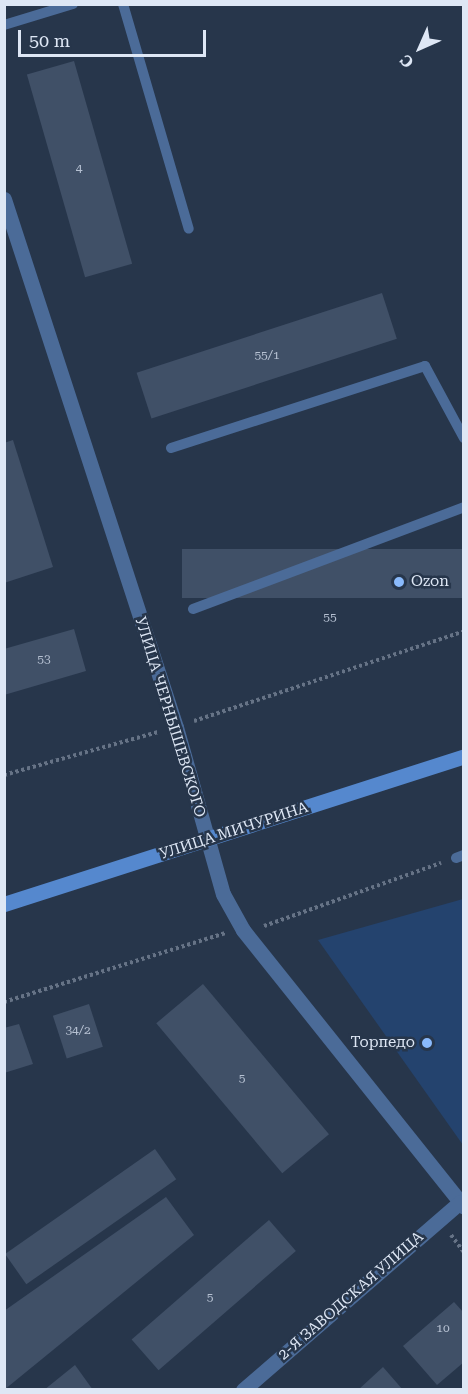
<!DOCTYPE html>
<html>
<head>
<meta charset="utf-8">
<style>
	body { margin:0 }
	#map { position:relative; width:468px; height:1394px; overflow:hidden; background:#27364b; font-family:"Roboto Serif",serif }
	div>[style] { position:absolute }
	[style*='--x'] { left:calc(var(--x)*1px); top:calc(var(--y)*1px); width:calc(var(--w)*1px); rotate:calc(var(--a)*1deg) }
	.green>* { inset:0; background:#24436e }
	.building>* { inset:0; background:#405067; transform-origin:0 0 }
	.path>* { height:4px; margin-top:-2px; transform-origin:0; background:repeating-linear-gradient(90deg,#667386 0 3px,transparent 0 6px) }
	.service>* { height:10px; margin:-5px; padding:0 5px; transform-origin:5px; border-radius:5px; background:#4b6b98 }
	.minor>* { height:15px; margin:-7.5px; padding:0 7.5px; transform-origin:7.5px; border-radius:7.5px; background:#4b6b98 }
	.secondary>* { height:15px; margin:-7.5px; padding:0 7.5px; transform-origin:7.5px; border-radius:7.5px; background:#5588ce }
	.dots>* { width:16px; height:16px; translate:-50% -50%; box-sizing:border-box; border:3px solid #27364b; border-radius:50% }
	span { translate:-50% -50%; white-space:nowrap; text-align:center; line-height:1.15; -webkit-text-stroke:5px #27364b; paint-order:stroke }
	.number-label { font-size:12px; color:#b6c1d2 }
	.number-label span { -webkit-text-stroke-width:0 }
	.poi-label { font-size:15px; color:#dee7f5 }
	.left { translate:0 -50%; text-align:left }
	.right { translate:-100% -50%; text-align:right }
	.street-label { font-size:15px; color:#dee7f5 }
	.frame { position:absolute; inset:0; border:6px solid #dee7f5; pointer-events:none }
	.north { position:absolute; left:390px; top:18px; width:60px; height:60px; -webkit-text-stroke:4px #27364b; paint-order:stroke; rotate:225deg; font-size:16px; font-weight:700; line-height:24px; text-align:center; color:#dee7f5 }
	.north::after { content:''; display:block; margin:auto; width:21px; height:27px; background:#dee7f5; clip-path:polygon(50% 0,100% 100%,50% 72%,0 100%) }
	.scale { position:absolute; left:18px; top:30px; width:188px; height:27px; box-sizing:border-box; border:3px solid #dee7f5; border-top:0; padding-left:8px; font-size:18px; line-height:21px; white-space:nowrap; color:#dee7f5; -webkit-text-stroke:4px #27364b; paint-order:stroke }
</style>
</head>
<body>
<div id="map">
	<div class="green">
		<i style="clip-path:polygon(463px 899px,464px 899px,463px 1145px,318px 940px)"></i>
	</div>
	<div class="building">
		<i style="left:74px;top:61px;width:211px;height:49px;rotate:74deg"></i>
		<i style="left:382px;top:293px;width:48px;height:258px;rotate:72deg"></i>
		<i style="clip-path:polygon(13px 440px,53px 567px,4px 583px,4px 443px)"></i>
		<i style="left:464px;top:549px;width:49px;height:282px;rotate:90deg"></i>
		<i style="clip-path:polygon(74px 629px,86px 671px,4px 695px,4px 649px)"></i>
		<i style="left:203px;top:984px;width:196px;height:61px;rotate:50deg"></i>
		<i style="left:89px;top:1004px;width:45px;height:38px;rotate:72deg"></i>
		<i style="clip-path:polygon(19px 1024px,33px 1064px,4px 1073px,4px 1028px)"></i>
		<i style="left:155px;top:1149px;width:37px;height:183px;rotate:55deg"></i>
		<i style="clip-path:polygon(166px 1197px,194px 1235px,4px 1390px,4px 1311px)"></i>
		<i style="left:269px;top:1220px;width:41px;height:182px;rotate:49deg"></i>
		<i style="clip-path:polygon(454px 1302px,464px 1313px,464px 1362px,437px 1385px,403px 1346px)"></i>
		<i style="clip-path:polygon(75px 1365px,93px 1390px,44px 1390px)"></i>
		<i style="clip-path:polygon(383px 1367px,403px 1390px,358px 1390px)"></i>
	</div>
	<div class="path">
		<i style="--x:194;--y:721;--w:285;--a:-18.4"></i>
		<i style="--x:4;--y:775;--w:160;--a:-15.6"></i>
		<i style="--x:264;--y:926;--w:188;--a:-19.6"></i>
		<i style="--x:4;--y:1002;--w:232;--a:-17.3"></i>
		<i style="--x:451;--y:1235;--w:21;--a:53"></i>
	</div>
	<div class="service">
		<i style="--x:123;--y:4;--w:234;--a:73.7"></i>
		<i style="--x:4;--y:25;--w:72;--a:-16.9"></i>
		<i style="--x:171;--y:448;--w:267;--a:-17.9"></i>
		<i style="--x:425;--y:366;--w:82;--a:61.6"></i>
		<i style="--x:193;--y:609;--w:290;--a:-20.6"></i>
		<i style="--x:456;--y:858;--w:9;--a:-21"></i>
	</div>
	<div class="minor">
		<i style="--x:4;--y:199;--w:555;--a:71.96"></i>
		<i style="--x:176;--y:727;--w:173;--a:74.3"></i>
		<i style="--x:223;--y:894;--w:41;--a:60.9"></i>
		<i style="--x:243;--y:930;--w:354;--a:51.4"></i>
		<i style="--x:243;--y:1390;--w:287;--a:-40.9"></i>
	</div>
	<div class="secondary">
		<i style="--x:4;--y:904;--w:483;--a:-17.8"></i>
	</div>
	<div class="dots">
		<i style="left:399px;top:582px;background:#8abafc"></i>
		<i style="left:427px;top:1043px;background:#8abafc"></i>
	</div>
	<div class="number-label">
		<span style="left:79px;top:169px">4</span>
		<span style="left:267px;top:356px">55/1</span>
		<span style="left:330px;top:618px">55</span>
		<span style="left:44px;top:660px">53</span>
		<span style="left:78px;top:1031px">34/2</span>
		<span style="left:242px;top:1079px">5</span>
		<span style="left:210px;top:1298px">5</span>
		<span style="left:443px;top:1329px">10</span>
	</div>
	<div class="poi-label">
		<span class="left" style="left:411px;top:582px">Ozon</span>
		<span class="right" style="left:415px;top:1043px">Торпедо</span>
	</div>
	<div class="street-label">
		<span style="left:170px;top:717px;rotate:73deg">УЛИЦА ЧЕРНЫШЕВСКОГО</span>
		<span style="left:234px;top:831px;rotate:-18deg">УЛИЦА МИЧУРИНА</span>
		<span style="left:351px;top:1296px;rotate:-41deg">2-Я ЗАВОДСКАЯ УЛИЦА</span>
	</div>
	<div class="frame"></div>
	<div class="north">С</div>
	<div class="scale">50 m</div>
</div>
</body>
</html>
